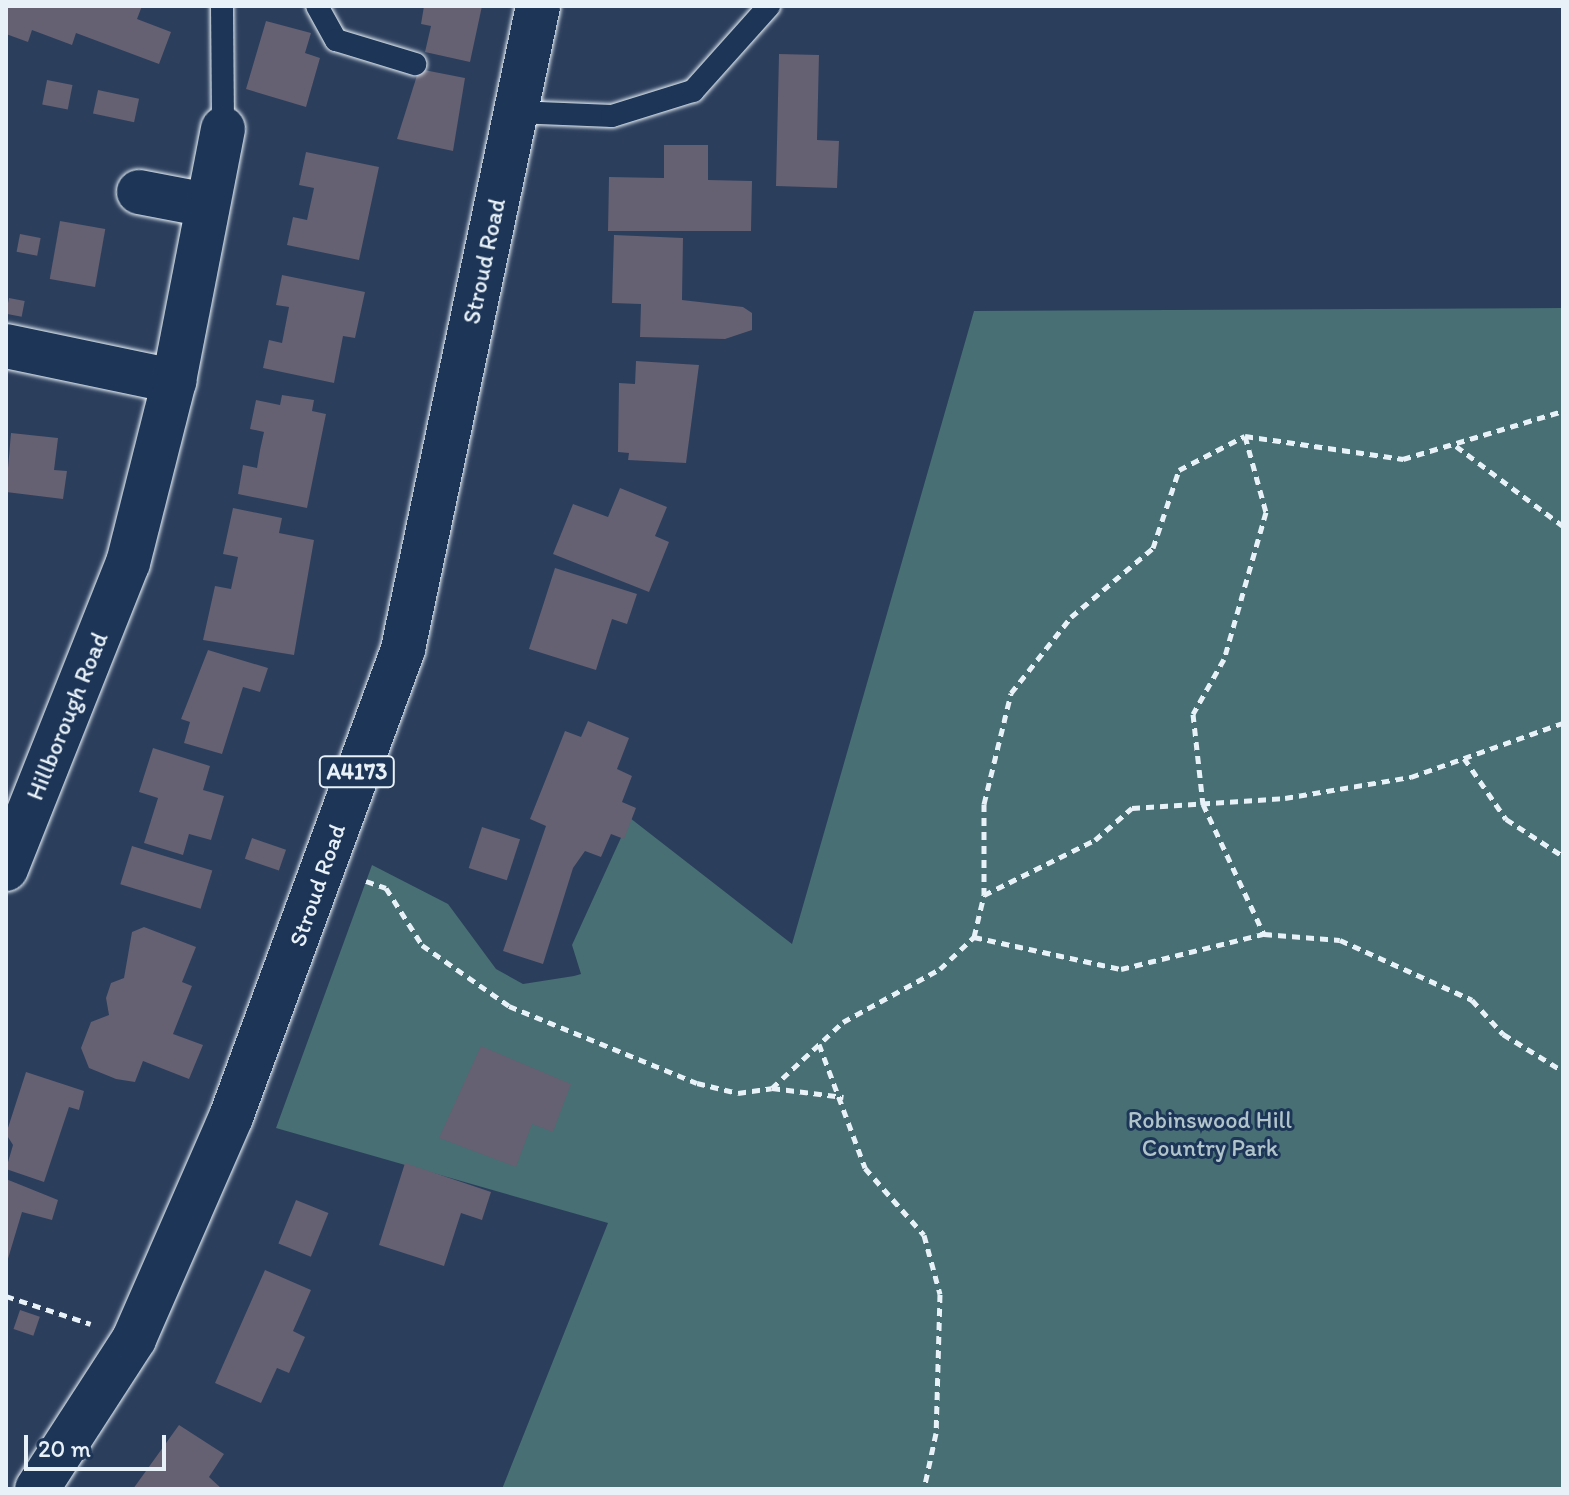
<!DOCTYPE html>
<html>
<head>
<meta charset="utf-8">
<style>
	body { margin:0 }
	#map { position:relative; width:1569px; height:1495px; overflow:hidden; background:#2b3e5c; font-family:Itim,sans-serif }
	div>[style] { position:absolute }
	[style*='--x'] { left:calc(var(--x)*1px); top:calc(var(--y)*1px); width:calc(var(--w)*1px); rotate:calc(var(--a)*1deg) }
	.green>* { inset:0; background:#476f74 }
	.building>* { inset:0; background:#656072; transform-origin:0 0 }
	.path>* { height:5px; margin-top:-2.5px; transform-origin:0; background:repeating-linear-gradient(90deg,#e8f1f8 0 8px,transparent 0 14px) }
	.roads { filter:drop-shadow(0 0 2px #e8f1f8) drop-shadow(0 0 2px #e8f1f8) }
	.service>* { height:22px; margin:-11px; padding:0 11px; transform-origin:11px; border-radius:11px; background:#1d3557 }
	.minor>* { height:44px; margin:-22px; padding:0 22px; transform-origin:22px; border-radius:22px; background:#1d3557 }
	.primary>* { height:44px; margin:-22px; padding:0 22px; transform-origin:22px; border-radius:22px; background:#1d3557 }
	span { translate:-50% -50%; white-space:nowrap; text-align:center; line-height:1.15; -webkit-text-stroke:6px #1d3557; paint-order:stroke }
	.shield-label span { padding:2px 6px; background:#1d3557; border:2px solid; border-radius:6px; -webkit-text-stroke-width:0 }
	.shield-label { font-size:22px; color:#e8f1f8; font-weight:700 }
	.street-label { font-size:24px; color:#e8f1f8 }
	.park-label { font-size:24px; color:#b0c4ca }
	.frame { position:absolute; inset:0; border:8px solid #e8f1f8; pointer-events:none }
	.scale { position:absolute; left:24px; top:1435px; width:142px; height:36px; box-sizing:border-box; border:4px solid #e8f1f8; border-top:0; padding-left:10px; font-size:24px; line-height:28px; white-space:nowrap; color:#e8f1f8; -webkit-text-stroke:6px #1d3557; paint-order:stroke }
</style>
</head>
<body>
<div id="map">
	<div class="green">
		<i style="clip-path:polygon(1563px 308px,1563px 1489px,502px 1489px,608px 1223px,276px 1128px,372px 865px,448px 904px,496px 969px,523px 984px,574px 976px,581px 974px,572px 945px,630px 818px,792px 944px,974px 311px)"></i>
	</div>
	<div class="building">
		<i style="clip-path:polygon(6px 6px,142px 6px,137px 19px,171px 32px,159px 64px,76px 33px,72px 45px,32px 30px,28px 42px,6px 34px)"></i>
		<i style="clip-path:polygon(424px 6px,482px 6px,470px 62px,425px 52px,431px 26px,421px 24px)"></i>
		<i style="clip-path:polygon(266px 21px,311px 33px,305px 53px,320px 58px,306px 107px,246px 89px)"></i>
		<i style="clip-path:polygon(779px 54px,819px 55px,817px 140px,839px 141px,837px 188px,776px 186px)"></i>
		<i style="clip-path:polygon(419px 69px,465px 78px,453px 151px,397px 139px)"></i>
		<i style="left:47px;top:80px;width:26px;height:25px;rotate:11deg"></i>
		<i style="left:98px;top:90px;width:42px;height:24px;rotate:12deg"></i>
		<i style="clip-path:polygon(664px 145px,708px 145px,708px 180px,752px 181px,751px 231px,608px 231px,609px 177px,664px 178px)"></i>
		<i style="clip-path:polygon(306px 152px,379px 167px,359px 260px,287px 245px,293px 217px,307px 220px,314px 188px,299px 185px)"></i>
		<i style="left:60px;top:221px;width:46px;height:59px;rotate:10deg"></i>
		<i style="left:20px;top:234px;width:21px;height:18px;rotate:11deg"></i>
		<i style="clip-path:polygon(614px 235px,683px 238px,682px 300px,743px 307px,752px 313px,752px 330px,725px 339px,640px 337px,641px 304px,612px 303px)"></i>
		<i style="clip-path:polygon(282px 275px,365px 292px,355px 338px,343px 336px,334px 383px,263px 368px,269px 340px,282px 343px,289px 307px,276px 305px)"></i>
		<i style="left:9px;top:298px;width:16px;height:16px;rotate:11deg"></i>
		<i style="clip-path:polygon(636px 361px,699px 365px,686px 463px,628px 460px,629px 453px,618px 452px,619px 383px,635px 384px)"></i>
		<i style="clip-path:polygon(282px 395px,314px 400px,312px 411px,326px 414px,307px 508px,238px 494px,243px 465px,257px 468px,260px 450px,264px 432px,250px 429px,256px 400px,280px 405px)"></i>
		<i style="clip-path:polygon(11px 433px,58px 438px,54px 470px,67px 471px,63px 499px,6px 492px)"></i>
		<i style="clip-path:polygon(620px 488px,667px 507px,655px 536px,669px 542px,649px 592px,553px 554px,573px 504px,608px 517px)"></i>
		<i style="clip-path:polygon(233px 508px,282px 518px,279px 533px,314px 540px,294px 655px,203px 640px,215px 586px,231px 589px,238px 557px,223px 554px)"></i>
		<i style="clip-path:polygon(555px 568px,637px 594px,627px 624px,612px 619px,596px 670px,529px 649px)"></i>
		<i style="clip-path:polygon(208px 650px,268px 668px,260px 692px,243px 687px,222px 754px,184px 743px,190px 722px,181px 719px)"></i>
		<i style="clip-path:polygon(588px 721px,629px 738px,617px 769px,632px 776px,622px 802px,636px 808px,624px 839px,611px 834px,601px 857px,585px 851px,573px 868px,543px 964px,503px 951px,546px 826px,530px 819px,565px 731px,581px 737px)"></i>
		<i style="clip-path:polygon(153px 748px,210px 766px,203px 790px,224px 796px,211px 840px,189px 834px,183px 855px,144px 843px,158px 798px,139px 792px)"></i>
		<i style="left:482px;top:827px;width:40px;height:43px;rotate:18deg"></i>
		<i style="left:252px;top:838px;width:36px;height:22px;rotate:19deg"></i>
		<i style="left:132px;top:846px;width:84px;height:40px;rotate:17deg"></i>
		<i style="clip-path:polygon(144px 927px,196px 947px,182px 982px,192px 986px,173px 1034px,203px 1045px,189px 1079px,143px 1061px,135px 1082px,116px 1079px,89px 1068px,81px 1048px,91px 1022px,109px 1015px,106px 998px,111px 983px,124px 978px,132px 932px)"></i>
		<i style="clip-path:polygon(481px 1046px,571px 1084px,553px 1132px,532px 1124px,516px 1167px,439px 1138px)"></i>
		<i style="clip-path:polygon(26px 1072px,84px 1091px,79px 1110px,69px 1107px,44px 1182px,6px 1169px,13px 1145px,6px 1134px)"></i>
		<i style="clip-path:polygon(405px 1163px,491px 1192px,482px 1220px,461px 1213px,444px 1266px,379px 1245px)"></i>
		<i style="clip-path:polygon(6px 1179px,58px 1200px,52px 1220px,22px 1212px,7px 1262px)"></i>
		<i style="left:296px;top:1200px;width:35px;height:47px;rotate:22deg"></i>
		<i style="clip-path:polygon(265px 1270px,311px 1290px,293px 1331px,305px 1337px,289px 1373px,277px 1368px,261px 1403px,215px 1383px)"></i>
		<i style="left:20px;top:1310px;width:21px;height:20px;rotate:19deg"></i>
		<i style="clip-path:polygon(179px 1425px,224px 1454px,209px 1477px,222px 1489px,133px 1489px)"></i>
	</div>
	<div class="path">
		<i style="--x:1245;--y:436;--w:79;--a:74.6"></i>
		<i style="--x:1266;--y:512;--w:153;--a:105.9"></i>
		<i style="--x:1224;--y:659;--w:63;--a:119.4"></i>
		<i style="--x:1193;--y:714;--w:91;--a:83.7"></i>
		<i style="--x:1203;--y:804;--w:144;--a:64.9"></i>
		<i style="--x:1456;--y:446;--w:134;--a:36.8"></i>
		<i style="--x:1464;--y:758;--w:74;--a:55.5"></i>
		<i style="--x:1506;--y:819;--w:68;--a:33"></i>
		<i style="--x:366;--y:881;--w:21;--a:19"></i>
		<i style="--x:386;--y:888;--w:67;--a:57.7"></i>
		<i style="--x:422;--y:945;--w:106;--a:35"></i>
		<i style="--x:509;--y:1006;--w:203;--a:22.3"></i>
		<i style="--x:697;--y:1083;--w:42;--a:13.7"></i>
		<i style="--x:738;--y:1093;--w:34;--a:-8"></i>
		<i style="--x:772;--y:1088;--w:72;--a:7.2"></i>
		<i style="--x:984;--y:895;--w:91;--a:-90"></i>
		<i style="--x:984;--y:804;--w:114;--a:-76.3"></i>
		<i style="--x:1011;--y:693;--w:97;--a:-51.7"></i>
		<i style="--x:1071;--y:617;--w:107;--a:-40.1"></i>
		<i style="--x:1153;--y:548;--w:82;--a:-71.6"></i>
		<i style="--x:1179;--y:470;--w:74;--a:-27.3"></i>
		<i style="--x:1245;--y:436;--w:160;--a:8.3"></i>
		<i style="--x:1403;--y:459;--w:167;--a:-16.7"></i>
		<i style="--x:974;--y:937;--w:150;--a:12.3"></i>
		<i style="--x:1121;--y:969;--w:147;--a:-13.8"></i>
		<i style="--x:1264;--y:934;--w:76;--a:4.5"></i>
		<i style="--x:1340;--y:940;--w:145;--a:24.4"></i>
		<i style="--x:1472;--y:1000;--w:46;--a:47.6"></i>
		<i style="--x:1503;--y:1034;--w:70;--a:31.7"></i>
		<i style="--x:819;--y:1044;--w:132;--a:69.6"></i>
		<i style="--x:865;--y:1168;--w:89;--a:48.6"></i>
		<i style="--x:924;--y:1235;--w:61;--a:74.8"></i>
		<i style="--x:940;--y:1294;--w:139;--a:91.6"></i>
		<i style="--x:936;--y:1433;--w:57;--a:102.1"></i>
		<i style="--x:772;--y:1088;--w:97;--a:-42.9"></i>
		<i style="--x:843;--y:1022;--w:111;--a:-28.7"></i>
		<i style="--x:940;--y:969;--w:47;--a:-43.3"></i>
		<i style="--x:974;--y:937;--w:43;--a:-76.6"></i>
		<i style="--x:984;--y:895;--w:124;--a:-26.4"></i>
		<i style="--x:1095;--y:840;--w:49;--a:-40.9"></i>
		<i style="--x:1132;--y:808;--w:153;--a:-3.7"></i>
		<i style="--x:1285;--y:798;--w:128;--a:-9.5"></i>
		<i style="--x:1411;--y:777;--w:161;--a:-19.6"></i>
		<i style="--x:6;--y:1296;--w:89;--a:18.2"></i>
	</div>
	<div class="roads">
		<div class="service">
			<i style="--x:222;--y:6;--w:123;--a:89.5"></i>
			<i style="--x:317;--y:6;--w:39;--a:61"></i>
			<i style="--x:336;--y:40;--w:83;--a:16.9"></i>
			<i style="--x:515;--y:112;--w:97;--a:2.4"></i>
			<i style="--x:612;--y:116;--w:85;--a:-17.2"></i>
			<i style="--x:693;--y:91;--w:114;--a:-48.2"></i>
		</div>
		<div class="minor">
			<i style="--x:139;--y:192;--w:69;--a:10.8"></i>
			<i style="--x:6;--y:346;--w:172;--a:11.8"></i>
			<i style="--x:6;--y:869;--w:329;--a:-68.3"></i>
			<i style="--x:128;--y:563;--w:188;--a:-75.8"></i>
			<i style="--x:174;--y:381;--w:257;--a:-79"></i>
		</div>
		<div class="primary">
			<i style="--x:37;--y:1489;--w:179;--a:-57.1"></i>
			<i style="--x:134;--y:1339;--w:242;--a:-66.4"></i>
			<i style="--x:231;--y:1117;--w:499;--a:-69.8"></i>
			<i style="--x:403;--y:649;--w:657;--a:-78.14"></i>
		</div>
	</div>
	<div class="shield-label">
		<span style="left:357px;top:772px">A4173</span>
	</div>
	<div class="street-label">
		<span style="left:484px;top:261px;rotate:-78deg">Stroud Road</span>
		<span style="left:67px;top:716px;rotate:-68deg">Hillborough Road</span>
		<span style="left:317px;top:885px;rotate:-71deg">Stroud Road</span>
	</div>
	<div class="park-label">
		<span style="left:1210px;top:1134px">Robinswood Hill<br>Country Park</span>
	</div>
	<div class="frame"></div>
	<div class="scale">20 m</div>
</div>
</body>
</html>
